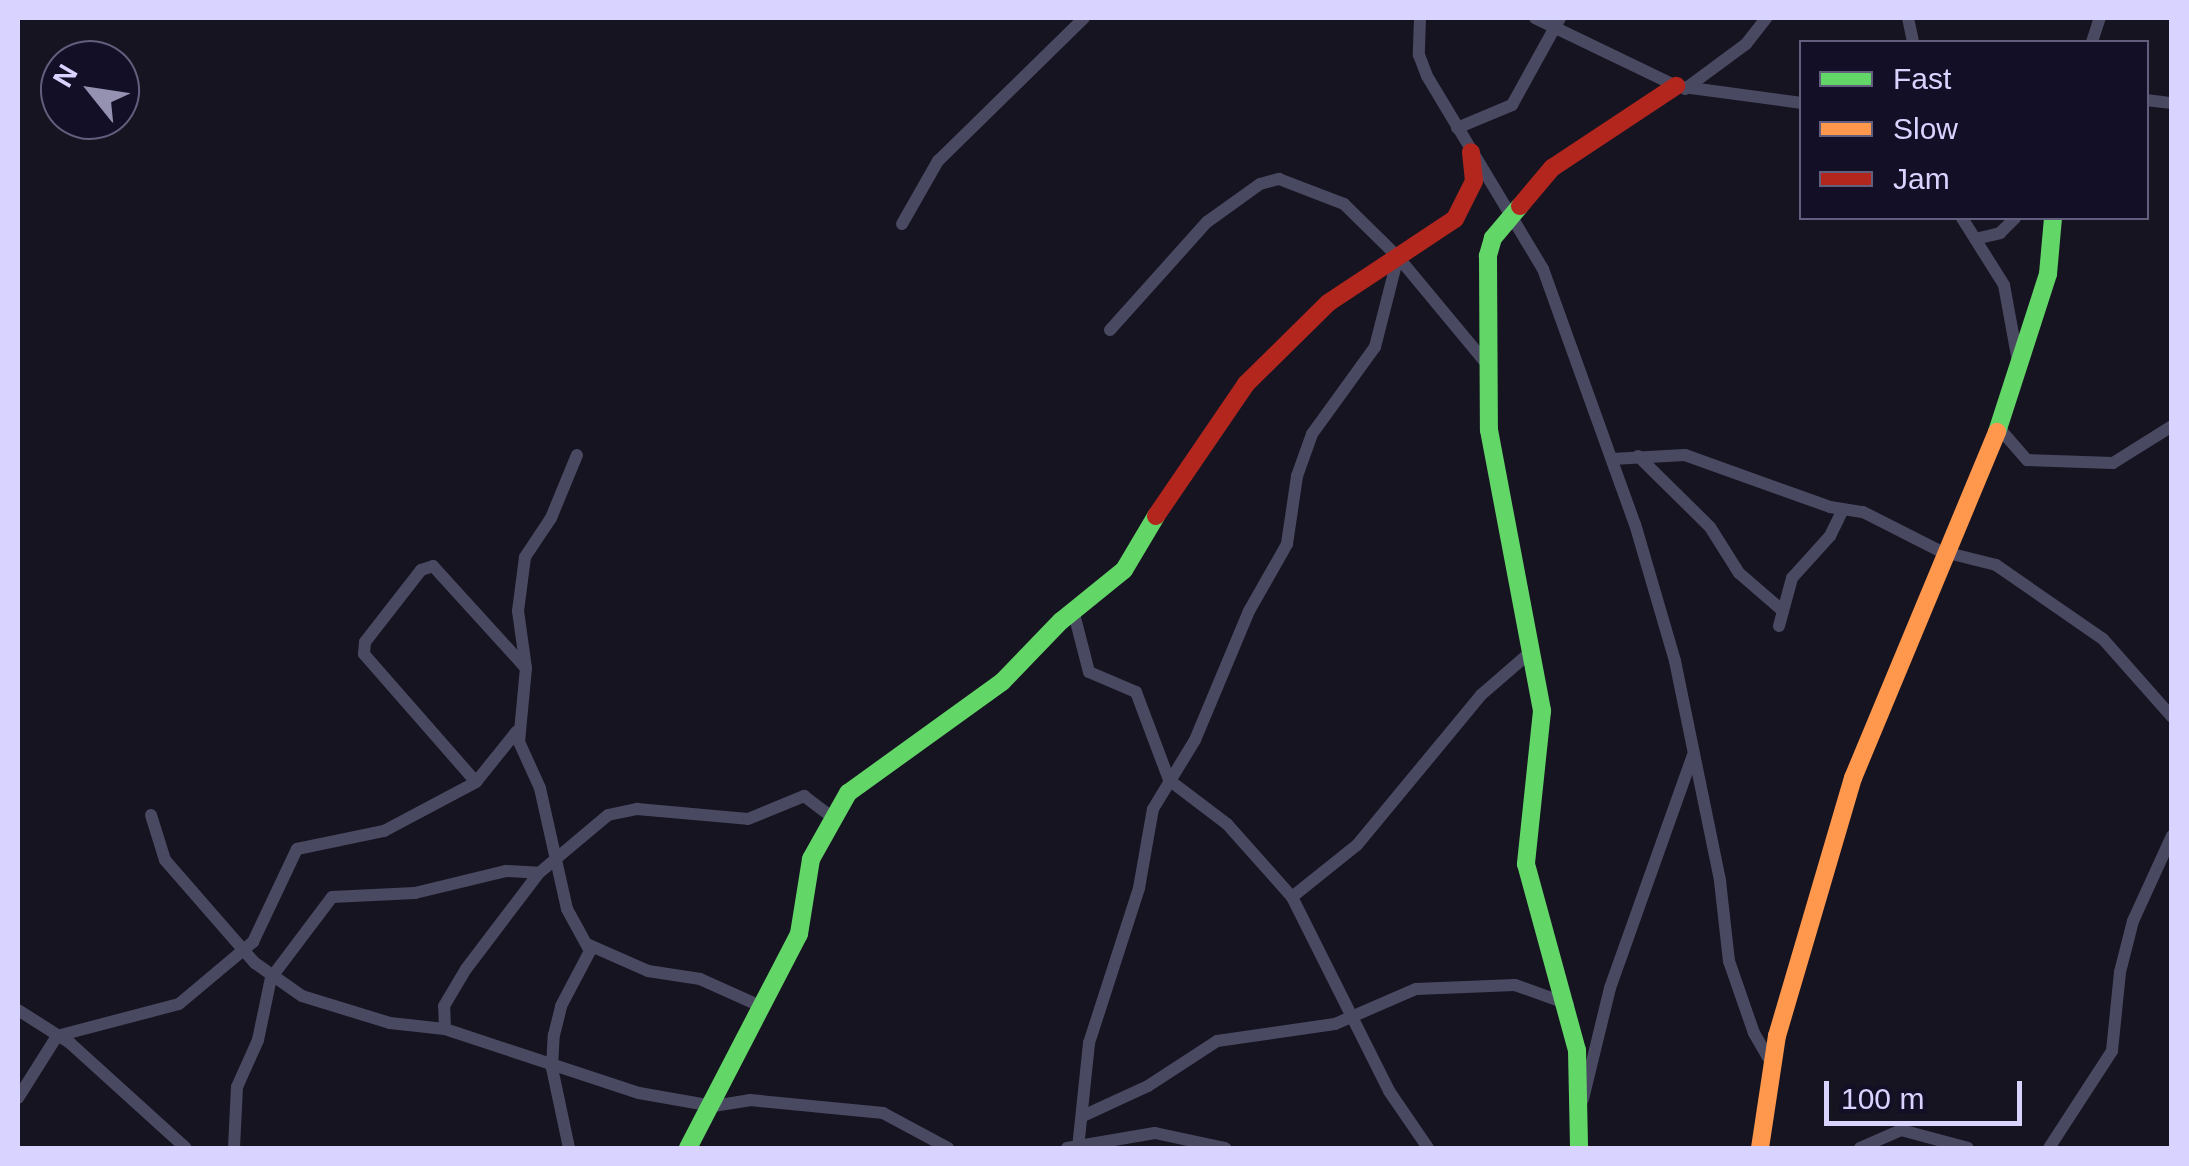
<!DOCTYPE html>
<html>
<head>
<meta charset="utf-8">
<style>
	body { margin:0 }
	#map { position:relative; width:2189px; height:1166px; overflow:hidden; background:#161421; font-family:Arial,sans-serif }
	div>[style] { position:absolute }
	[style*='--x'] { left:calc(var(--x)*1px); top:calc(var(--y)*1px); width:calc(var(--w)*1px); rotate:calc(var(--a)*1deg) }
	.street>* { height:12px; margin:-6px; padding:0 6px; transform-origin:6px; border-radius:6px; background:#4a4962 }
	.fast>* { height:18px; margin:-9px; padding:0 9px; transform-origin:9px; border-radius:9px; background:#63d668 }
	.slow>* { height:18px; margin:-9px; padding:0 9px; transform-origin:9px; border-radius:9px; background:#ff974d }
	.jam>* { height:18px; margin:-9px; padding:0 9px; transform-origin:9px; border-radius:9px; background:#b3261e }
	span { translate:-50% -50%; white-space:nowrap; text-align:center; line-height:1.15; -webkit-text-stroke:8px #130f26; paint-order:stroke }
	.frame { position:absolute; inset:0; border:20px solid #d9d4ff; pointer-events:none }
	.legend { position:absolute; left:1799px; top:40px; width:350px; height:180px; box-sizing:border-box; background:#130f26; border:2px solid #625e7d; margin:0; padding:12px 18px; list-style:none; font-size:30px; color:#d9d4ff }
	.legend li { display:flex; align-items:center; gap:20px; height:50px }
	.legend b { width:50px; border:2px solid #625e7d }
	.north { position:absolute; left:40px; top:40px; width:100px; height:100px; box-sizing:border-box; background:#130f26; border:2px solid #625e7d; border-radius:50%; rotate:300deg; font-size:28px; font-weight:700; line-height:40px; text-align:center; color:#d9d4ff }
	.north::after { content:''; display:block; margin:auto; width:35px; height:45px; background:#9591b1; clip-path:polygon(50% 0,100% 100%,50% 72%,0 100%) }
	.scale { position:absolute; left:1824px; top:1081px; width:198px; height:45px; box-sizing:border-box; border:5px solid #d9d4ff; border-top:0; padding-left:12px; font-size:30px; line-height:35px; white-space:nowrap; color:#d9d4ff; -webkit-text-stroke:8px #130f26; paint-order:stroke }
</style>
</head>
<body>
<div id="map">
	<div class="street">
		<i style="--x:1420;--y:18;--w:37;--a:92"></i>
		<i style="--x:1419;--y:55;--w:22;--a:69"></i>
		<i style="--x:1427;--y:76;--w:225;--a:59"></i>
		<i style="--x:1543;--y:269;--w:271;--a:70.2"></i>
		<i style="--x:1635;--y:524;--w:143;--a:73.7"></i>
		<i style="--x:1675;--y:661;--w:225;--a:78.4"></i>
		<i style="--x:1720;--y:881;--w:81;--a:83.6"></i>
		<i style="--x:1729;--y:961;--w:76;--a:70.9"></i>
		<i style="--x:1754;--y:1033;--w:34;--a:60"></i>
		<i style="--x:1535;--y:18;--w:157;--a:25.7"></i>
		<i style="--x:1676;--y:86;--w:127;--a:7.7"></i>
		<i style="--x:1908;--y:18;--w:25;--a:78"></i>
		<i style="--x:2092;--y:42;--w:25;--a:-72"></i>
		<i style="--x:1685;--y:89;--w:76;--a:-36.4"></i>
		<i style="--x:1746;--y:44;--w:33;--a:-52"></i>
		<i style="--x:2146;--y:100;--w:26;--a:7"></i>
		<i style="--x:1457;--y:128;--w:60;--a:-22.7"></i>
		<i style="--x:1512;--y:105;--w:99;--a:-61.1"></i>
		<i style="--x:1962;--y:218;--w:79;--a:57.9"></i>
		<i style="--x:2004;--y:285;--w:77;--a:79.6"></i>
		<i style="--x:902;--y:224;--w:73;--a:-60.3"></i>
		<i style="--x:938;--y:161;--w:204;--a:-44.4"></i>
		<i style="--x:1975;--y:239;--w:26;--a:-13"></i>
		<i style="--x:2000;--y:233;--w:21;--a:-45"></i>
		<i style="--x:1110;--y:330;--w:145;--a:-48.1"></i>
		<i style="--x:1207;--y:222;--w:65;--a:-35.6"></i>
		<i style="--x:1260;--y:184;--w:20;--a:-15"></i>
		<i style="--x:1279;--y:179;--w:70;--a:21"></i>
		<i style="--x:1344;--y:204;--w:76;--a:44.5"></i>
		<i style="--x:1398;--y:257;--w:138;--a:50.3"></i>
		<i style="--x:1999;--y:428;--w:43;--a:48.8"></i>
		<i style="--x:2027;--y:460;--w:86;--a:2"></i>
		<i style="--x:2113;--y:463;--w:70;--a:-32.1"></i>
		<i style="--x:1638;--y:456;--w:101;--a:44.6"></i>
		<i style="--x:1710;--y:527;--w:54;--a:57.8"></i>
		<i style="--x:1739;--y:573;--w:58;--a:40.8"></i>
		<i style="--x:1612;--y:459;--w:73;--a:-3.1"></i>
		<i style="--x:1685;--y:455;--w:154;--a:19.7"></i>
		<i style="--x:1830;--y:507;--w:33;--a:9"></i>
		<i style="--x:1863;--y:512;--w:86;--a:26.9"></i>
		<i style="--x:1940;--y:551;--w:58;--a:14"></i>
		<i style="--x:1996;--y:565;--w:130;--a:34.7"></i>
		<i style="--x:2103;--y:639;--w:104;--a:48.5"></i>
		<i style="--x:1073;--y:610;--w:64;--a:75.5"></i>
		<i style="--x:1089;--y:672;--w:51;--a:23.1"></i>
		<i style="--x:1136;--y:692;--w:94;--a:69.4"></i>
		<i style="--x:1169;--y:780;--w:73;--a:37.2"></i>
		<i style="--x:1227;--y:824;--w:98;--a:48.3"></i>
		<i style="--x:1292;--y:897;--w:217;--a:63.4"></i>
		<i style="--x:1389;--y:1091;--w:69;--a:55.6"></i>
		<i style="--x:1779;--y:626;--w:50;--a:-74.8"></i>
		<i style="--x:1792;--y:578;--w:57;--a:-47.9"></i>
		<i style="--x:1830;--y:536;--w:28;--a:-64"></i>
		<i style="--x:476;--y:782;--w:170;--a:-131.2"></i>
		<i style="--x:364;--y:654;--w:12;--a:-85"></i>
		<i style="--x:365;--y:642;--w:91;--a:-52.1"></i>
		<i style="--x:421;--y:570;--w:13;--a:-18"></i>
		<i style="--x:433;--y:566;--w:135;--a:47.7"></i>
		<i style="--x:151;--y:815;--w:47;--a:72.7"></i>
		<i style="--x:165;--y:860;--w:137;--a:48.9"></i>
		<i style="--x:255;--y:963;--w:57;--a:35.1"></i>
		<i style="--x:302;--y:996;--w:92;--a:17.1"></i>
		<i style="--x:390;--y:1023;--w:55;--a:6.2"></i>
		<i style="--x:445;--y:1029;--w:204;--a:18.3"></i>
		<i style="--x:639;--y:1093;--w:75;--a:10"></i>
		<i style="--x:713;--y:1106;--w:37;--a:-9"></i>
		<i style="--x:750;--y:1100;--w:134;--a:5.6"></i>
		<i style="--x:883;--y:1113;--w:74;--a:28.3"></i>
		<i style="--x:1292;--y:897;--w:83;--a:-38.7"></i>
		<i style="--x:1357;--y:845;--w:195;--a:-50.4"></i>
		<i style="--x:1481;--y:695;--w:69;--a:-40.9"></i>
		<i style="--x:589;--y:945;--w:64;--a:23.8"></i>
		<i style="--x:648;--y:971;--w:53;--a:8.7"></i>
		<i style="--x:700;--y:979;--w:66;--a:24.2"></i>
		<i style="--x:18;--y:1010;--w:62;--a:32.4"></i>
		<i style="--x:70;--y:1043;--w:156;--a:42.2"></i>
		<i style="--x:445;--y:1029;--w:23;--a:-92"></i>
		<i style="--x:444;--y:1006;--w:43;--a:-59.3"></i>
		<i style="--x:466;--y:969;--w:121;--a:-52.8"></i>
		<i style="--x:539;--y:873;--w:90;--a:-40"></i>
		<i style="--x:608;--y:815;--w:30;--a:-12"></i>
		<i style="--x:637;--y:809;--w:111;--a:5.1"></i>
		<i style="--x:748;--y:819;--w:61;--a:-22.3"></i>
		<i style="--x:804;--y:796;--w:34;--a:37"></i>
		<i style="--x:18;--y:1098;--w:73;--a:-57.8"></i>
		<i style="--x:57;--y:1036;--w:126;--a:-14.7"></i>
		<i style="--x:179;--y:1004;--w:97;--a:-40"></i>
		<i style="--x:253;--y:942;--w:103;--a:-64.7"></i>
		<i style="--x:297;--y:849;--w:89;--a:-11.7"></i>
		<i style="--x:384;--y:831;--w:104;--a:-28"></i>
		<i style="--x:476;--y:782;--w:65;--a:-51.2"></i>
		<i style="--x:1583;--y:1099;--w:114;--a:-76.3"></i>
		<i style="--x:1610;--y:988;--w:247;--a:-70.4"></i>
		<i style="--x:1085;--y:1115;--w:69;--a:-24.7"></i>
		<i style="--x:1148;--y:1086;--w:82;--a:-33.1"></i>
		<i style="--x:1217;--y:1041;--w:119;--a:-8.2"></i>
		<i style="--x:1335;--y:1024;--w:88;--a:-23.4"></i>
		<i style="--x:1416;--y:989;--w:99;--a:-2.3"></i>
		<i style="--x:1515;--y:985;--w:56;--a:19.7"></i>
		<i style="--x:234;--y:1148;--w:61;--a:-87.2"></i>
		<i style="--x:237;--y:1087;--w:51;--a:-65.9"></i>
		<i style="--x:258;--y:1040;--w:63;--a:-78.2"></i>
		<i style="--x:271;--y:978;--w:101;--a:-53"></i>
		<i style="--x:332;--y:897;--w:83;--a:-2.8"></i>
		<i style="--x:415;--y:893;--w:94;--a:-13.6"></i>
		<i style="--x:506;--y:871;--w:33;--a:3"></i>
		<i style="--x:569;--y:1148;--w:82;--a:-102"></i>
		<i style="--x:552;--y:1068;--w:33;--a:-87"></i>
		<i style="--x:554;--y:1035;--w:30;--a:-76"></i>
		<i style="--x:561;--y:1006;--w:62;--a:-62.2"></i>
		<i style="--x:590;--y:951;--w:48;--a:-118.7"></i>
		<i style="--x:567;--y:909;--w:124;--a:-102.6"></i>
		<i style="--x:540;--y:788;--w:51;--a:-114.5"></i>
		<i style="--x:519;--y:742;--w:74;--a:-84.6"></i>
		<i style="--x:526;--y:668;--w:58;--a:-98"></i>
		<i style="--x:518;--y:611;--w:54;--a:-82.6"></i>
		<i style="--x:525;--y:557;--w:47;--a:-56.3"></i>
		<i style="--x:551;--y:518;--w:68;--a:-67.6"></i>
		<i style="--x:1067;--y:1148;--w:89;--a:-9.7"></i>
		<i style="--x:1155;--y:1133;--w:72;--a:12.1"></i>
		<i style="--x:1078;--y:1148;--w:106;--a:-84"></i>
		<i style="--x:1089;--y:1043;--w:163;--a:-72.1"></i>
		<i style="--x:1139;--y:888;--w:80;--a:-80"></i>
		<i style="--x:1153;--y:809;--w:81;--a:-58.7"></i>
		<i style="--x:1195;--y:740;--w:140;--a:-67.3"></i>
		<i style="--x:1249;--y:611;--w:77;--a:-60.4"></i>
		<i style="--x:1287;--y:544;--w:69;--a:-81.6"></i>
		<i style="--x:1297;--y:476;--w:45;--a:-70.3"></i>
		<i style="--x:1312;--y:434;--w:107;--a:-54.1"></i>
		<i style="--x:1375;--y:347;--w:93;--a:-75.7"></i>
		<i style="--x:1860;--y:1148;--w:45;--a:-23.7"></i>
		<i style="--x:1901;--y:1130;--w:69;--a:15"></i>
		<i style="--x:2049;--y:1148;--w:116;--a:-57"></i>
		<i style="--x:2112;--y:1051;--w:79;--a:-84.2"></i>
		<i style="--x:2120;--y:972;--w:53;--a:-75.7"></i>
		<i style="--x:2133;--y:921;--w:94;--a:-65.4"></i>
	</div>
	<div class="fast">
		<i style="--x:1520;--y:206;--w:42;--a:130.2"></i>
		<i style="--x:1493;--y:238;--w:19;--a:106"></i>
		<i style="--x:1488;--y:256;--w:174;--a:89.7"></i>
		<i style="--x:1489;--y:430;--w:286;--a:79.3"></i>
		<i style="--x:1542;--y:711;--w:154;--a:96"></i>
		<i style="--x:1526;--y:864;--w:193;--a:74.7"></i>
		<i style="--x:1577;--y:1050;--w:98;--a:88.8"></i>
		<i style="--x:1997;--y:432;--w:166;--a:-72.1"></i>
		<i style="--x:2048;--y:274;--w:56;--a:-84.9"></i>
		<i style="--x:688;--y:1148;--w:241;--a:-62.6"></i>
		<i style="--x:799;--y:934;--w:76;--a:-80.9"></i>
		<i style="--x:811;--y:859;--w:76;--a:-60.7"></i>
		<i style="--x:848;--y:793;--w:190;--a:-35.8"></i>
		<i style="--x:1002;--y:682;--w:85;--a:-46"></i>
		<i style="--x:1061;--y:621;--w:81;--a:-39"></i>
		<i style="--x:1124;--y:570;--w:63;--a:-59.3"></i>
	</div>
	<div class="slow">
		<i style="--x:1760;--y:1148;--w:113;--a:-81.4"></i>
		<i style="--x:1777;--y:1036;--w:269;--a:-73.6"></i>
		<i style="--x:1853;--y:778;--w:375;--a:-67.4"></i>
	</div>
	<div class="jam">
		<i style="--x:1520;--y:206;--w:50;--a:-49.9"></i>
		<i style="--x:1552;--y:168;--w:149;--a:-33.5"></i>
		<i style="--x:1156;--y:516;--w:160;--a:-55.7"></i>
		<i style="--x:1246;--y:384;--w:115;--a:-44.6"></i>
		<i style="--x:1328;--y:303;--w:152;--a:-33.5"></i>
		<i style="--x:1455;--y:219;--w:42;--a:-63.4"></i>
		<i style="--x:1474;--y:181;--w:29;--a:-96"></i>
	</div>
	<div class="frame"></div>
	<ul class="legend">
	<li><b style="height:12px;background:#63d668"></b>Fast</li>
	<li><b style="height:12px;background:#ff974d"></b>Slow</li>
	<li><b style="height:12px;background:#b3261e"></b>Jam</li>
	</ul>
	<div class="north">N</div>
	<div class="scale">100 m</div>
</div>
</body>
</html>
